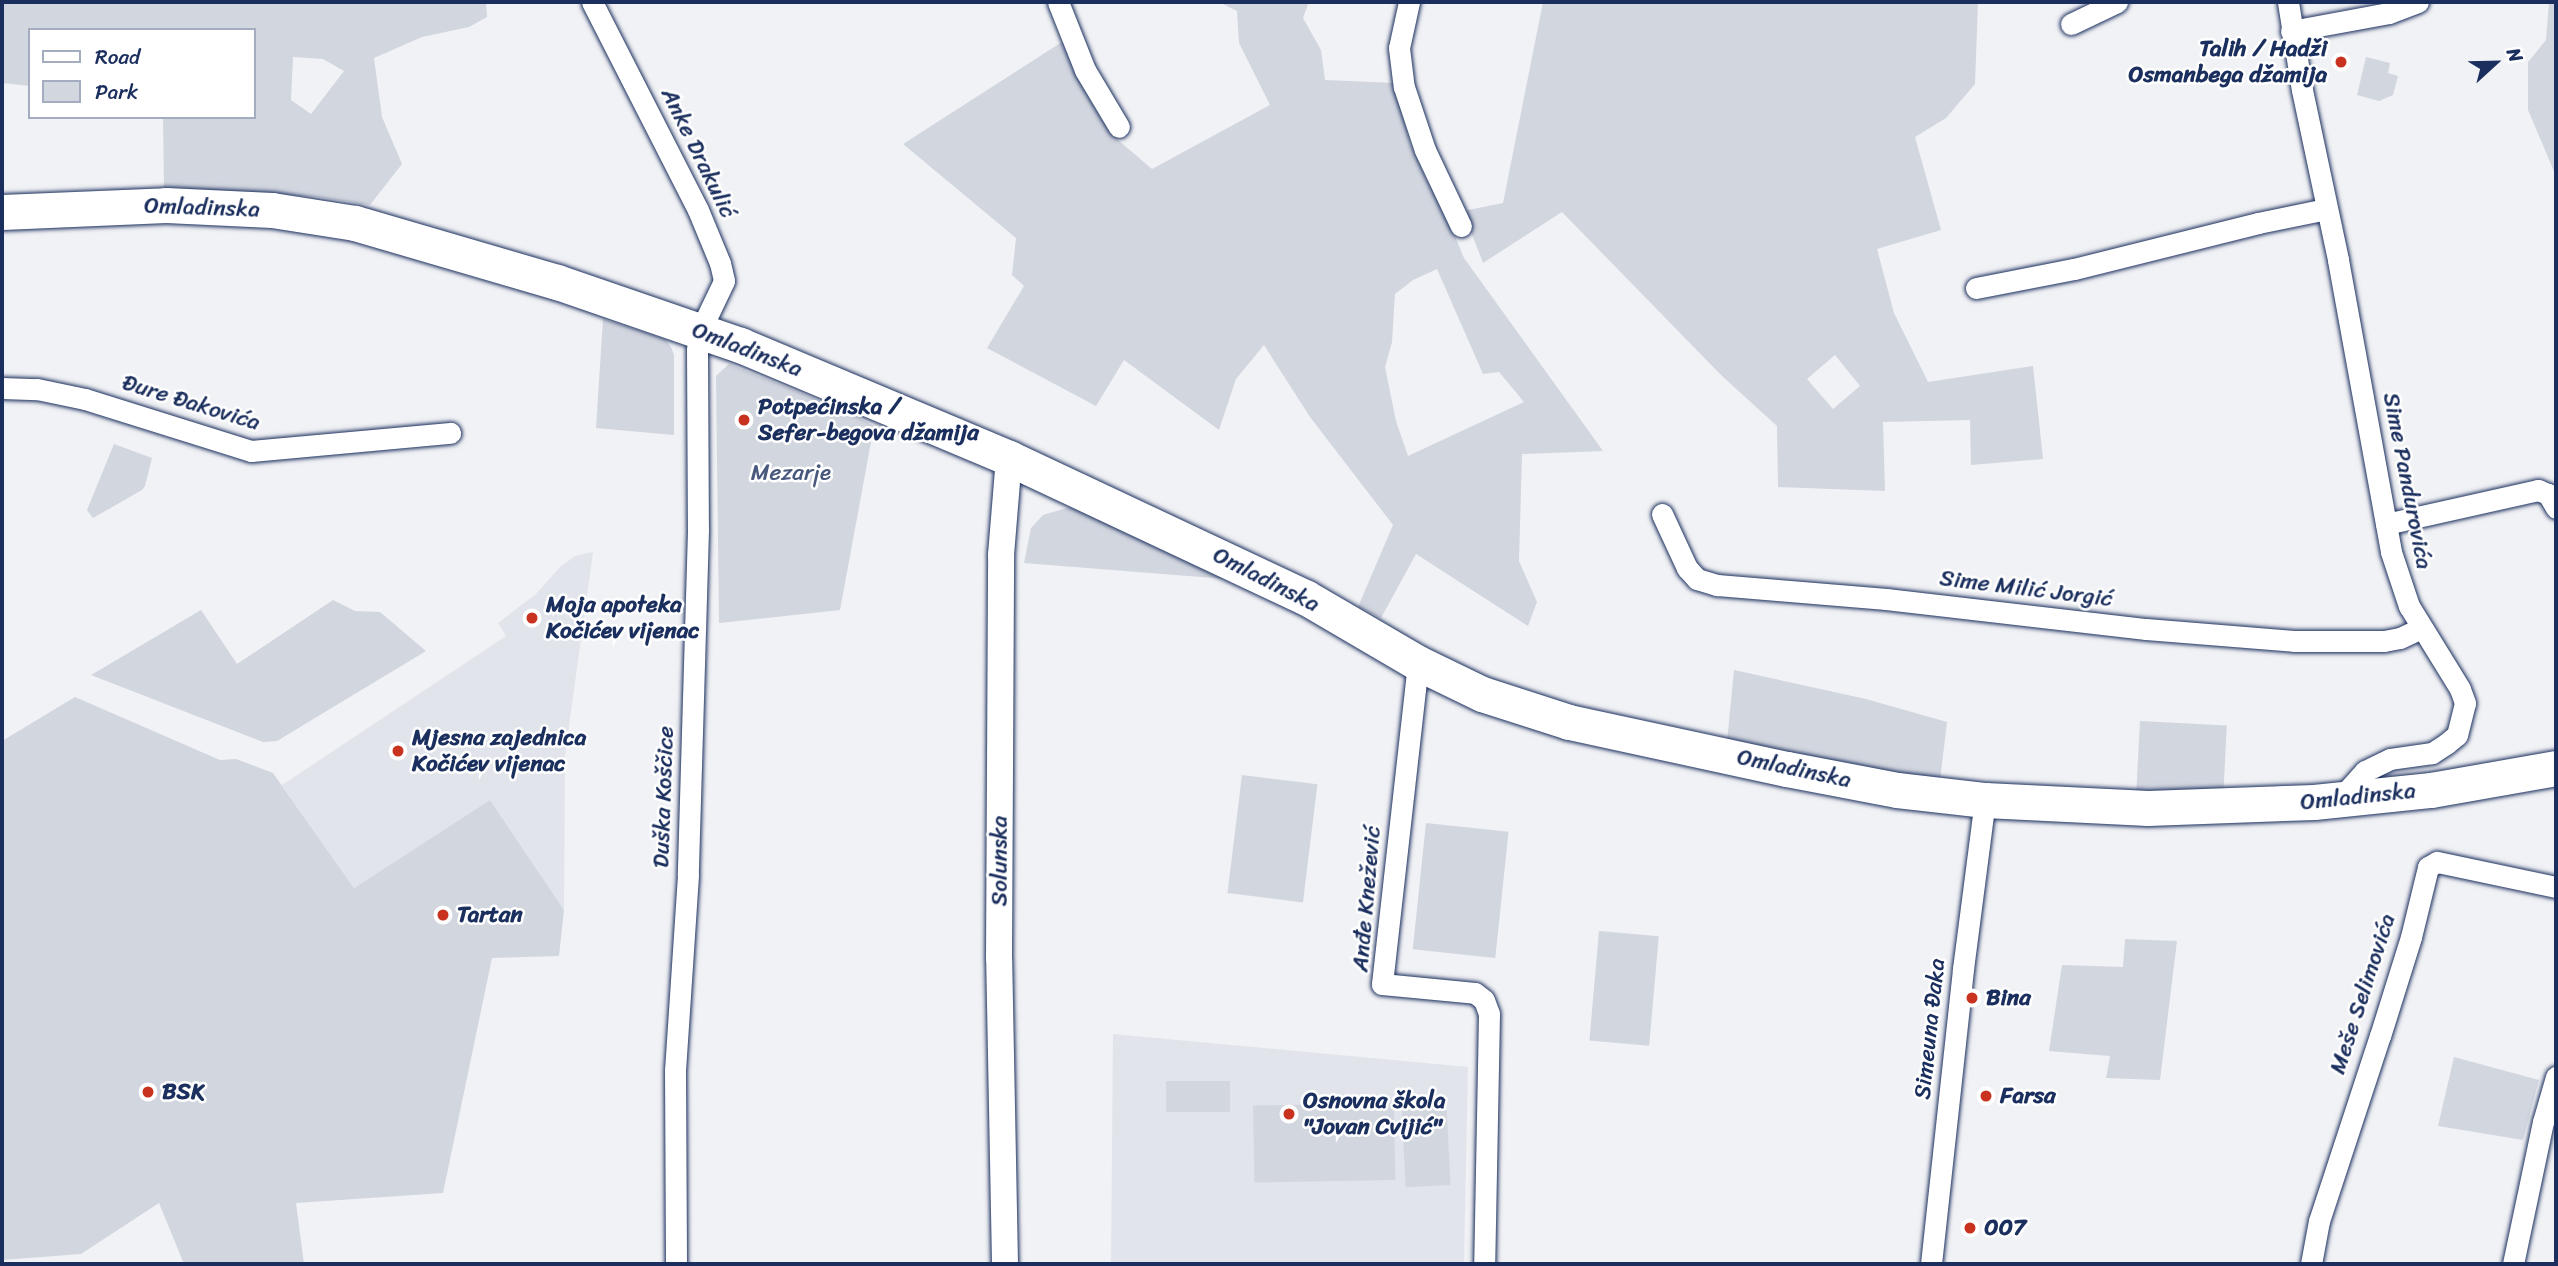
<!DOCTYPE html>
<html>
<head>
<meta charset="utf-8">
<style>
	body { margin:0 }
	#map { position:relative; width:2558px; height:1266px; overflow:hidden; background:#f1f2f5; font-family:Sriracha,sans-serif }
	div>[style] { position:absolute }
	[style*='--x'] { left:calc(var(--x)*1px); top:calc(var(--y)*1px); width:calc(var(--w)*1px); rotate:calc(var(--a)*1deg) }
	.built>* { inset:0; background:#e1e4ea }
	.green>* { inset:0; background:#d2d6df; transform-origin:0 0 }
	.roads { filter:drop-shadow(0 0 2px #1b2f5e) drop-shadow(0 0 2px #1b2f5e) }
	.minor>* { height:21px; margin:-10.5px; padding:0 10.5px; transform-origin:10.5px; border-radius:10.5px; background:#fff }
	.tertiary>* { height:26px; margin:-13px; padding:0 13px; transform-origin:13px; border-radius:13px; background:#fff }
	.primary>* { height:35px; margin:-17.5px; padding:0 17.5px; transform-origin:17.5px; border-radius:17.5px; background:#fff }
	.dots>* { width:19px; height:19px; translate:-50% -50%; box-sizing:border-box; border:4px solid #fff; border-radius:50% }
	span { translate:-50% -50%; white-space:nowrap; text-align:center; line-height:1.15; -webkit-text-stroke:5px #fff; paint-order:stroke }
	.poi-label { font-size:23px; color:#1b2f5e; font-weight:700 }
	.right { translate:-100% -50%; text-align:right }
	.left { translate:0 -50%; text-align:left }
	.street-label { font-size:23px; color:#1b2f5e }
	.park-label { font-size:23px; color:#49597e }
	.frame { position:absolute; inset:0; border:4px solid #1b2f5e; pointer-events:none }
	.legend { position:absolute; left:28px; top:28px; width:228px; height:91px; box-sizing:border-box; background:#fff; border:2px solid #a4acbf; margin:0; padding:9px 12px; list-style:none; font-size:21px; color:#1b2f5e }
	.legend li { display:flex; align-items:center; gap:14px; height:35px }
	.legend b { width:35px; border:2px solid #a4acbf }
	.north { position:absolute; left:2460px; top:28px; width:70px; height:70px; -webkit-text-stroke:5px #fff; paint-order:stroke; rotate:68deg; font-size:19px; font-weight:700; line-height:28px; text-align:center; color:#1b2f5e }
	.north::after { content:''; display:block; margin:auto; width:24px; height:32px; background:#1b2f5e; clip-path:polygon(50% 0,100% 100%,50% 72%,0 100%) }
</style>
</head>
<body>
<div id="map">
	<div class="built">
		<i style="clip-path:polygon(593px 552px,565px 755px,564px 910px,490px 800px,354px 888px,282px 785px,506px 636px,498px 623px,536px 594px,559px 568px,575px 556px)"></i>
		<i style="clip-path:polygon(1113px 1034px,1468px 1067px,1464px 1264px,1111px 1264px)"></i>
	</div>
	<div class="green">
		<i style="clip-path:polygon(evenodd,2px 2px,486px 2px,487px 17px,469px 27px,422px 37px,374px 58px,382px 117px,402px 164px,370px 205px,317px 197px,164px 188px,163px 117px,254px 117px,254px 30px,30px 30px,30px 86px,2px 83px,2px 2px,293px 57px,323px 59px,344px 71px,311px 114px,291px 100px,293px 57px)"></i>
		<i style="clip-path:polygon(evenodd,1219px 2px,1309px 2px,1303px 18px,1321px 50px,1325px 80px,1395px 83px,1410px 144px,1427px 181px,1444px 209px,1464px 258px,1603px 451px,1522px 454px,1519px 561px,1537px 602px,1528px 626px,1416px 554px,1381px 618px,1358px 607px,1393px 525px,1310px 417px,1264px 345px,1236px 379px,1219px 430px,1124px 360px,1096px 406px,987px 348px,1024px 286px,1012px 275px,1016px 238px,903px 144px,1062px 42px,1118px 140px,1152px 169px,1270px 105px,1239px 43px,1237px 11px,1219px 2px,1437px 269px,1483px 374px,1499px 372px,1524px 402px,1408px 456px,1396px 421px,1385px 367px,1392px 342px,1395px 294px,1413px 280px,1437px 269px)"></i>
		<i style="clip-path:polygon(evenodd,1543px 2px,1978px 2px,1975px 84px,1946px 118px,1915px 137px,1941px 230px,1877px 249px,1894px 313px,1928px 382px,2033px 366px,2043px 459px,1971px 465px,1970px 420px,1883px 422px,1885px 491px,1778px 487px,1777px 426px,1722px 376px,1562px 212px,1483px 263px,1463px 211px,1503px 203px,1543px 2px,1835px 355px,1860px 386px,1833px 409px,1807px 379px,1835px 355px)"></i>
		<i style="clip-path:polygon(2549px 2px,2556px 2px,2556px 176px,2528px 110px,2528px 62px,2546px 40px)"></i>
		<i style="clip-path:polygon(2366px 57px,2390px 63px,2388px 73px,2398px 76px,2393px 95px,2379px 101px,2357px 95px)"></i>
		<i style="clip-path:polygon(603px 319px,665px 339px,671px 347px,674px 355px,674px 435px,596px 428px)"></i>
		<i style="clip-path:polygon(729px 364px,850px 413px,874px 426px,840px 610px,719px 623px,716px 376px)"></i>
		<i style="clip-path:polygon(114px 444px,152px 458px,145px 486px,142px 490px,93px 518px,87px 510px)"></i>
		<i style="clip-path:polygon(1070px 507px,1082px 510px,1226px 579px,1024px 563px,1031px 528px,1043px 515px)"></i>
		<i style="clip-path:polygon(333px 600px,355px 611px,380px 612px,426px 651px,277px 741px,263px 742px,91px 675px,201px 610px,237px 664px)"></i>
		<i style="clip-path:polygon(1734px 670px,1866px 699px,1947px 722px,1940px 781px,1727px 742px)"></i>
		<i style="clip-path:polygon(75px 697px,220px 760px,236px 759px,273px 773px,354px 888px,490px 800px,564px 910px,559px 956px,492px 958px,443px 1193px,296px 1203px,304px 1264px,184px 1264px,159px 1203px,81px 1254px,2px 1260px,2px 741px)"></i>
		<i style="left:2140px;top:721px;width:87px;height:72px;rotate:3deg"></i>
		<i style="left:1242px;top:775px;width:76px;height:119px;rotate:7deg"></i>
		<i style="left:1426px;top:823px;width:83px;height:127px;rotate:6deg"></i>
		<i style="left:1599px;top:931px;width:60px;height:110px;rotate:5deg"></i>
		<i style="clip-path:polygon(2125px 939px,2177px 941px,2160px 1080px,2106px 1078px,2110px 1056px,2049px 1051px,2062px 965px,2123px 967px)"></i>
		<i style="clip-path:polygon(2454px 1057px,2539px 1080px,2523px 1140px,2438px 1126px)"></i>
		<i style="left:1166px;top:1081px;width:64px;height:31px"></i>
		<i style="left:1446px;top:1097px;width:88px;height:45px;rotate:87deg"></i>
		<i style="left:1394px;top:1103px;width:77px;height:141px;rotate:89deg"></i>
	</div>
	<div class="roads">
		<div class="minor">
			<i style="--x:592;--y:2;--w:233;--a:63"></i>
			<i style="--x:698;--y:210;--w:57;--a:67.5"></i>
			<i style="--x:720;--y:263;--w:18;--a:77"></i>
			<i style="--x:724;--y:281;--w:55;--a:115.6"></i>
			<i style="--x:700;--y:331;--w:18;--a:99"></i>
			<i style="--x:697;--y:349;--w:181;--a:89.7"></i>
			<i style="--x:698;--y:530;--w:345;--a:91.7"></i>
			<i style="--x:688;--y:875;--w:195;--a:93.8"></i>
			<i style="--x:675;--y:1070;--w:194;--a:89.7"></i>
			<i style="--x:1058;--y:2;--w:73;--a:68.3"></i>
			<i style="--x:1085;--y:70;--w:66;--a:59.2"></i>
			<i style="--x:1409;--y:2;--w:47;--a:102.3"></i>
			<i style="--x:1399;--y:48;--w:39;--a:83"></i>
			<i style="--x:1404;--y:87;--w:66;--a:71.6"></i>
			<i style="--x:1425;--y:150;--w:84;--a:64.7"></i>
			<i style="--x:2288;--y:2;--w:89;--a:81"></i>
			<i style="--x:2302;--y:90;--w:174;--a:78"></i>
			<i style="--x:2338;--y:260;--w:297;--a:79.7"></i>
			<i style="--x:2391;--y:552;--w:57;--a:71.6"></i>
			<i style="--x:2409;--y:606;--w:97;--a:58.4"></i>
			<i style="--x:2460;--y:689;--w:15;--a:70"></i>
			<i style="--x:2465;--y:703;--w:33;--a:104"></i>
			<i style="--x:2457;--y:735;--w:14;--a:141"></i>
			<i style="--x:2446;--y:744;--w:17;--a:147"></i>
			<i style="--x:2432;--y:753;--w:42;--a:171.9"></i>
			<i style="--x:2390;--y:759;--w:28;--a:154"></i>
			<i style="--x:2365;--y:771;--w:38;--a:132"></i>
			<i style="--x:2071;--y:24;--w:51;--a:-25.6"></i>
			<i style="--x:2291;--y:31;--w:100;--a:-10.4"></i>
			<i style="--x:2389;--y:13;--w:31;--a:-21"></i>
			<i style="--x:1976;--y:288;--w:100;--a:-11"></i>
			<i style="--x:2074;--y:269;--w:190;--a:-14"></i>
			<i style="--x:2258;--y:223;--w:69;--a:-11.6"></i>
			<i style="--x:2;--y:388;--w:35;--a:2"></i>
			<i style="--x:37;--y:389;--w:49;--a:11.8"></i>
			<i style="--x:85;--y:399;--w:174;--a:17.4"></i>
			<i style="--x:251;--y:451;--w:200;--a:-5.2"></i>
			<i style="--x:1662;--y:514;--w:60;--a:65.2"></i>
			<i style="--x:1687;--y:568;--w:15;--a:48"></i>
			<i style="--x:1697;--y:579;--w:21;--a:17"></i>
			<i style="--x:1717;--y:585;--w:170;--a:4.7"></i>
			<i style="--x:1886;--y:599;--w:262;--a:6.6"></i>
			<i style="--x:2146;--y:629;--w:148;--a:4.6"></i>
			<i style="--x:2294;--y:641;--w:90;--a:0"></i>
			<i style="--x:2384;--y:641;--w:16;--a:-11"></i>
			<i style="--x:2400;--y:638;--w:23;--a:-25"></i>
			<i style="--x:2386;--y:524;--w:156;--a:-12.6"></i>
			<i style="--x:2538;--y:490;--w:11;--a:22"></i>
			<i style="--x:2548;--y:494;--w:16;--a:60"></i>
			<i style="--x:1418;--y:663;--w:323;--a:96.4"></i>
			<i style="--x:1382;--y:984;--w:93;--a:5.5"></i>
			<i style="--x:1475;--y:993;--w:11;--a:38"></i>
			<i style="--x:1484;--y:1000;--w:15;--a:70"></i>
			<i style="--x:1489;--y:1014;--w:250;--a:91.1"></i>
			<i style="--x:1931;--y:1264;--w:297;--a:-83.8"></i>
			<i style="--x:1963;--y:969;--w:170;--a:-82.6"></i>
			<i style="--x:2311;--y:1264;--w:44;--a:-79.5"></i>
			<i style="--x:2319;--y:1221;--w:195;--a:-71.8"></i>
			<i style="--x:2380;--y:1036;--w:104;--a:-72.6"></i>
			<i style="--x:2411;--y:937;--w:72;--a:-76.3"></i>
			<i style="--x:2428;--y:867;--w:10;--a:-29"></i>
			<i style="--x:2437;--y:862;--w:122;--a:11.9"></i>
			<i style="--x:2513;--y:1264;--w:145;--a:-78.1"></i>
			<i style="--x:2543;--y:1122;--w:47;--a:-73.9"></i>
		</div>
		<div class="tertiary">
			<i style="--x:1005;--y:1264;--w:306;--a:-91.1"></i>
			<i style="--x:999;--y:958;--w:403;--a:-89.7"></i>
			<i style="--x:1001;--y:555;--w:97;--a:-85.3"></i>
		</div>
		<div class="primary">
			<i style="--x:2;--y:212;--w:164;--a:-2.4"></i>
			<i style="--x:166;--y:205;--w:106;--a:2.7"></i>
			<i style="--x:272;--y:210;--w:84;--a:8.9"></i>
			<i style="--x:355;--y:223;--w:210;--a:16.3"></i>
			<i style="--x:557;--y:282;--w:194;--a:19"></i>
			<i style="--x:740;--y:345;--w:292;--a:22.8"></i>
			<i style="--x:1009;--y:458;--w:327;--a:25.2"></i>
			<i style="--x:1305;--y:597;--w:131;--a:30.3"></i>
			<i style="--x:1418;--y:663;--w:71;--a:25.8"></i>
			<i style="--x:1482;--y:694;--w:91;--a:17.8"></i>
			<i style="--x:1569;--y:722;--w:223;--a:12.2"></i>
			<i style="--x:1787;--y:769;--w:112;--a:10.8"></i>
			<i style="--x:1897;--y:790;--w:89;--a:6.5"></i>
			<i style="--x:1985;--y:800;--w:163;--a:2.8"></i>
			<i style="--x:2148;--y:808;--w:166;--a:-2.1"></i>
			<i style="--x:2314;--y:802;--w:118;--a:-5.9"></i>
			<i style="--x:2431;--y:790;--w:127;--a:-10"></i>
		</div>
	</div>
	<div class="dots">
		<i style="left:2341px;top:62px;background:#c8321e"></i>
		<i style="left:744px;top:420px;background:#c8321e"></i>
		<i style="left:532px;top:618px;background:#c8321e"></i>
		<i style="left:398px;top:751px;background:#c8321e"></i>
		<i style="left:443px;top:915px;background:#c8321e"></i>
		<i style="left:1972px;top:998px;background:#c8321e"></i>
		<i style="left:148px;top:1092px;background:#c8321e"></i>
		<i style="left:1986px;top:1096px;background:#c8321e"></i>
		<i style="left:1289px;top:1114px;background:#c8321e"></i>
		<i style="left:1970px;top:1228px;background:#c8321e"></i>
	</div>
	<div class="poi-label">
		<span class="right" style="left:2327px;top:62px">Talih / Hadži<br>Osmanbega džamija</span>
		<span class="left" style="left:758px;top:420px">Potpećinska /<br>Sefer-begova džamija</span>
		<span class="left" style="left:546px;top:618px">Moja apoteka<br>Kočićev vijenac</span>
		<span class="left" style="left:412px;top:751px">Mjesna zajednica<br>Kočićev vijenac</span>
		<span class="left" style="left:457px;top:915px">Tartan</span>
		<span class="left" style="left:1986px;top:998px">Bina</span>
		<span class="left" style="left:162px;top:1092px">BSK</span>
		<span class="left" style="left:2000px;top:1096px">Farsa</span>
		<span class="left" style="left:1303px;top:1114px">Osnovna škola<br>"Jovan Cvijić"</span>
		<span class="left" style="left:1984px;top:1228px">007</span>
	</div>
	<div class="street-label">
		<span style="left:698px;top:153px;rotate:64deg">Anke Drakulić</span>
		<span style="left:202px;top:208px;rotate:2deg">Omladinska</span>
		<span style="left:747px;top:350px;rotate:21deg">Omladinska</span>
		<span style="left:191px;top:403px;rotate:17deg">Đure Đakovića</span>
		<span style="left:2407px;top:481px;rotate:79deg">Sime Pandurovića</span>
		<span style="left:1266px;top:580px;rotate:27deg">Omladinska</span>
		<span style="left:2026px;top:589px;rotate:7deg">Sime Milić Jorgić</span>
		<span style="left:1794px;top:769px;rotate:12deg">Omladinska</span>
		<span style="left:664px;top:797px;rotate:-88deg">Duška Koščice</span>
		<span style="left:2358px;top:797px;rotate:-6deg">Omladinska</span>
		<span style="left:1000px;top:861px;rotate:-90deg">Solunska</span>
		<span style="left:1367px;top:899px;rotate:-85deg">Anđe Knežević</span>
		<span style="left:2363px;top:994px;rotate:-72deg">Meše Selimovića</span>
		<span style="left:1930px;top:1029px;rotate:-84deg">Simeuna Đaka</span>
	</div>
	<div class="park-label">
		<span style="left:791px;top:473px">Mezarje</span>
	</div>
	<div class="frame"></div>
	<ul class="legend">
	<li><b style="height:9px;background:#fff"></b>Road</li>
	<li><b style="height:19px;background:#d2d6df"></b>Park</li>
	</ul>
	<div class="north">N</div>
</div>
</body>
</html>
